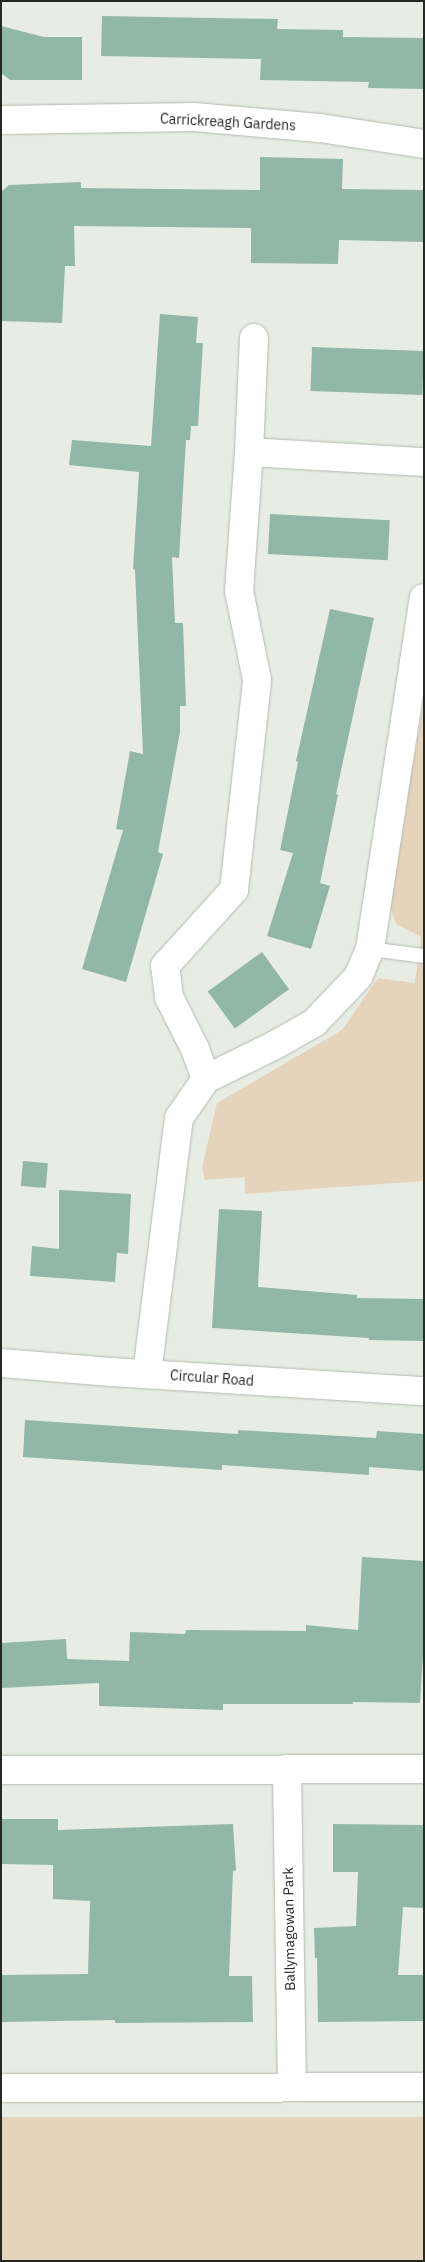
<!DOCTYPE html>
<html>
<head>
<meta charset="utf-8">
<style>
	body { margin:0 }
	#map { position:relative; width:425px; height:2262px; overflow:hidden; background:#e7ede4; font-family:"IBM Plex Sans",sans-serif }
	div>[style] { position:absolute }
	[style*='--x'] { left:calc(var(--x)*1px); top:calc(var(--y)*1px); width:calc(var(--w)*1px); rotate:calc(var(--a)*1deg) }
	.green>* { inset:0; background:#e6d3bb; transform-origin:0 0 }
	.building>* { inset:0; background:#91b7a8; transform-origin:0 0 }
	.roads { filter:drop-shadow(0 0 1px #b3b9b0) drop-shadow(0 0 1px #b3b9b0) }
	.service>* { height:14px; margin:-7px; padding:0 7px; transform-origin:7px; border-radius:7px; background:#fff }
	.minor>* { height:28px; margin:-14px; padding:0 14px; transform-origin:14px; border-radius:14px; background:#fff }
	.tertiary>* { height:28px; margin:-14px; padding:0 14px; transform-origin:14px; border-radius:14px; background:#fff }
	span { translate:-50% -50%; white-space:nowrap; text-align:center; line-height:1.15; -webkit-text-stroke:5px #fff; paint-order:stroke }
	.street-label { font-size:14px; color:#262825 }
	.frame { position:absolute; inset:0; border:2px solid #262825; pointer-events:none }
</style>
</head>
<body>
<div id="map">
	<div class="green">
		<i style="clip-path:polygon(424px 703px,424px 1181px,245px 1194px,245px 1177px,205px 1180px,202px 1167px,217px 1103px,342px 1030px,378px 978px,415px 983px,421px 937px,396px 924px,390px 906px,392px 880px)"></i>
		<i style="left:424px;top:2117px;width:144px;height:423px;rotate:90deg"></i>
	</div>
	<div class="building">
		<i style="clip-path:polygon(102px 16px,278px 19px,277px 29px,343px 30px,343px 37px,424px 38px,424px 89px,368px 88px,369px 82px,260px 80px,261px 59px,101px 56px)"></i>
		<i style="clip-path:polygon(1px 26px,44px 37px,82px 37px,82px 80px,10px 80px,1px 73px)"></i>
		<i style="clip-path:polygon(260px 157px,343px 159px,342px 189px,424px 190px,424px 242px,339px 240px,338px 264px,251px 263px,251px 228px,74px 226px,75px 266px,65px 266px,62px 323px,1px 321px,1px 192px,9px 185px,81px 182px,81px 188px,260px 190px)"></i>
		<i style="clip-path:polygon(160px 314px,198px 317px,196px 343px,203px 343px,198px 426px,191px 426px,190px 440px,186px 440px,179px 558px,172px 557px,175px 623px,183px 623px,186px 706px,180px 706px,180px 732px,158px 852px,163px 854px,126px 982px,82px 969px,123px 830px,116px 829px,130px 751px,143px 754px,135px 570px,133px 569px,139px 472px,69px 465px,72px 440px,151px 446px)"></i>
		<i style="left:312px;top:347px;width:112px;height:44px;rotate:2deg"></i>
		<i style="left:270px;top:514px;width:120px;height:40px;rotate:3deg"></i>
		<i style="clip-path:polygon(330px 609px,374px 618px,336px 794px,338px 795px,320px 883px,330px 886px,311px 949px,267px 936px,293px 853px,280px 850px,298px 762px,296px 761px)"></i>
		<i style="left:262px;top:952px;width:46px;height:67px;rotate:54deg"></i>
		<i style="left:23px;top:1161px;width:25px;height:25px;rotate:5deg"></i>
		<i style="clip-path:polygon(59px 1190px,131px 1194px,128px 1254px,117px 1253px,115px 1282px,30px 1276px,32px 1246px,59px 1249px)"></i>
		<i style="clip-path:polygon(219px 1209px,262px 1211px,258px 1287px,357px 1295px,357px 1298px,424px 1299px,424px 1341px,369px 1340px,369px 1338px,212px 1328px)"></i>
		<i style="clip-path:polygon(25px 1420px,238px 1434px,238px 1430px,376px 1438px,377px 1431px,424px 1434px,424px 1471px,369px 1467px,369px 1475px,222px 1465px,222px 1470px,23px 1457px)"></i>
		<i style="clip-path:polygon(362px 1557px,424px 1561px,424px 1639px,420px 1703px,353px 1702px,353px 1704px,223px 1704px,223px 1710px,99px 1706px,99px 1683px,2px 1688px,1px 1643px,66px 1639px,67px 1659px,129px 1661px,130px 1632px,185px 1634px,186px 1630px,306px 1631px,306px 1625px,358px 1630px)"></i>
		<i style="clip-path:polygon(1px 1819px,58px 1819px,58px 1830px,233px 1824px,236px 1870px,233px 1871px,229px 1976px,252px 1976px,253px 2022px,115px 2023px,115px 2020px,1px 2022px,1px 1975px,88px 1974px,90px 1901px,53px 1899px,53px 1865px,1px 1864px)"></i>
		<i style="clip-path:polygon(333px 1824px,424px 1825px,424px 1908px,403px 1907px,398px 1975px,424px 1975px,424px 2021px,318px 2022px,317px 1958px,315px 1958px,314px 1928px,356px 1926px,358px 1872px,333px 1872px)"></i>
	</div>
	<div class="roads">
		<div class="service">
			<i style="--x:370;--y:949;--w:54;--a:7.4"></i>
		</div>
		<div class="minor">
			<i style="--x:1;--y:120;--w:193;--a:-0.9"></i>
			<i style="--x:194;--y:117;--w:126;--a:5"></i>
			<i style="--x:320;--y:128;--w:105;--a:8.7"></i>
			<i style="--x:249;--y:452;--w:175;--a:3.3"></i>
			<i style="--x:206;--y:1079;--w:32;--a:-110"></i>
			<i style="--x:195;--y:1049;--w:58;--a:-116.6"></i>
			<i style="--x:169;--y:997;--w:31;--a:-97"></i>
			<i style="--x:165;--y:966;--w:103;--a:-47.8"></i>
			<i style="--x:234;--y:890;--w:211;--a:-83.7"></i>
			<i style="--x:257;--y:680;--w:91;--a:-101.4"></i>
			<i style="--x:239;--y:591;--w:139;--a:-85.9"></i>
			<i style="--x:249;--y:452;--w:114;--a:-87.5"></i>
			<i style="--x:147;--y:1374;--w:258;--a:-82.9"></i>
			<i style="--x:179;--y:1118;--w:47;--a:-55.3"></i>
			<i style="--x:206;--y:1079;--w:77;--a:-26.2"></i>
			<i style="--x:275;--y:1045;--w:45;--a:-29.4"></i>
			<i style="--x:314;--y:1023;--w:64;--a:-46.3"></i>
			<i style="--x:358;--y:977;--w:30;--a:-67"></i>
			<i style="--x:370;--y:949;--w:355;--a:-81.3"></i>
			<i style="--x:1;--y:1770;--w:423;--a:-0.1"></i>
			<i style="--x:287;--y:1771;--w:316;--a:89.1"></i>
			<i style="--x:1;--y:2088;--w:423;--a:-0.1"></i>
		</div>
		<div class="tertiary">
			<i style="--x:1;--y:1363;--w:110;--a:4.7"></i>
			<i style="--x:111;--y:1372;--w:314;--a:3.5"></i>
		</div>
	</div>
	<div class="street-label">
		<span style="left:228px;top:122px;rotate:3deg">Carrickreagh Gardens</span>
		<span style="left:212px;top:1378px;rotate:4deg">Circular Road</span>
		<span style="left:289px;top:1929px;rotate:-91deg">Ballymagowan Park</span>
	</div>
	<div class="frame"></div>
</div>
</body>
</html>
